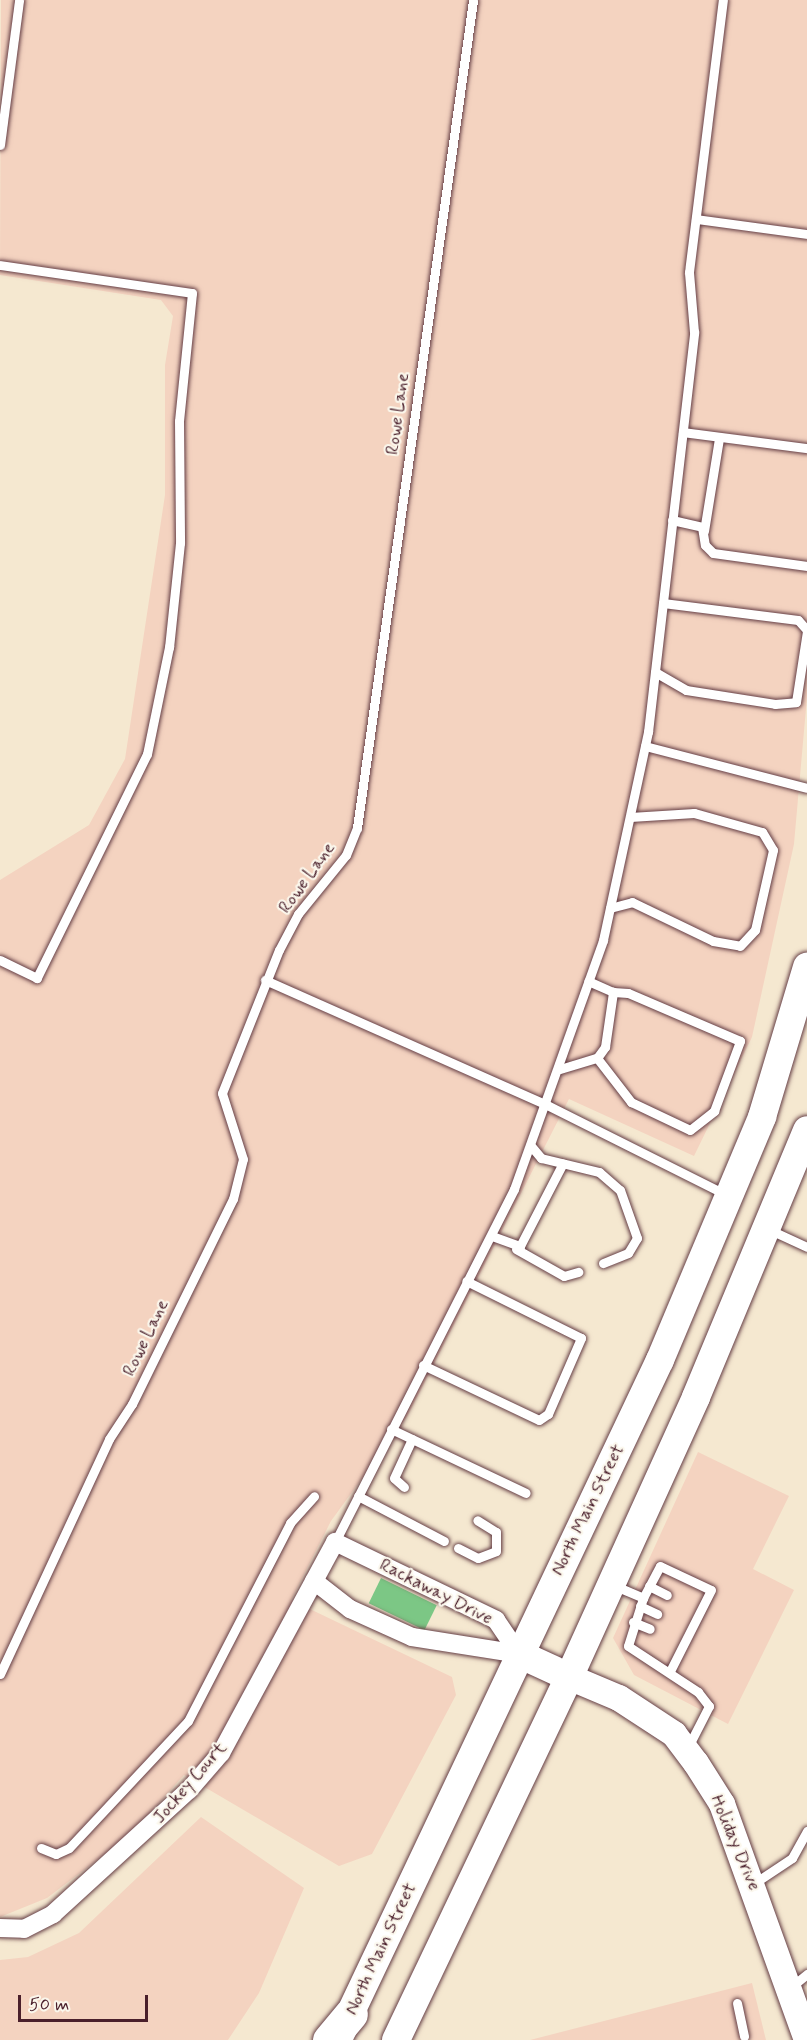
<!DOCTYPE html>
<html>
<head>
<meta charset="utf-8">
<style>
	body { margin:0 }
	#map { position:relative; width:807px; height:2040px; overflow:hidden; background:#f5e8d0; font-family:Mynerve,sans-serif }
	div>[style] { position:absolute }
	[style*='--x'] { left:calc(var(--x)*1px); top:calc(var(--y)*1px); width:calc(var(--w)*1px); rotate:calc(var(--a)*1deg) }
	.built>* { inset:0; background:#f4d3c0 }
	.green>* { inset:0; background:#7cc785; transform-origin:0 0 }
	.roads { filter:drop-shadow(0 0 2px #643d44) drop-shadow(0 0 2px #643d44) }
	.service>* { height:9px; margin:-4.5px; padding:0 4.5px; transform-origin:4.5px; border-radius:4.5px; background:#fff }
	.minor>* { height:18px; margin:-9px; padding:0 9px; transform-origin:9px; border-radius:9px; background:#fff }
	.secondary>* { height:26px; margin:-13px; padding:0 13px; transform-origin:13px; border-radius:13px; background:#fff }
	.primary>* { height:28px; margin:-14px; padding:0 14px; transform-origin:14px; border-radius:14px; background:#fff }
	.motorway>* { height:33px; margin:-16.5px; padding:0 16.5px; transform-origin:16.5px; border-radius:16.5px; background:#fff }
	span { translate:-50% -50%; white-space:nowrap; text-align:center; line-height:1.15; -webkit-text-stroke:4.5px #fbf7ec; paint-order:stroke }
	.street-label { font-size:18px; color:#4a1f2b }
	.scale { position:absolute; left:18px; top:1995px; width:130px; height:27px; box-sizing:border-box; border:3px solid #4a1f2b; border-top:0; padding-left:8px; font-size:18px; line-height:21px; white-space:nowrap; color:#4a1f2b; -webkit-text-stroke:4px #fbf7ec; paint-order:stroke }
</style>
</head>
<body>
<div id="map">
	<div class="built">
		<i style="clip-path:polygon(1px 0,807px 0,807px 697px,794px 844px,752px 1037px,694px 1156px,569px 1099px,408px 1415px,331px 1521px,291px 1600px,452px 1677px,456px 1695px,372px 1854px,339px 1866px,184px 1775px,130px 1835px,47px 1898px,0 1917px,0 880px,89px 825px,125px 759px,165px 495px,165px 365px,173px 316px,161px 300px,0 275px)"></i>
		<i style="clip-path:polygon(698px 1452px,789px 1496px,753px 1569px,794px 1590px,728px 1724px,634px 1675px,613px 1638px)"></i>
		<i style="clip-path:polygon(201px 1817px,304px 1888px,259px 1993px,228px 2040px,0 2040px,0 1960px,28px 1957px,79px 1933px)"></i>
		<i style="clip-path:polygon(752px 1983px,766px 2040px,530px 2040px)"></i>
	</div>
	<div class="green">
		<i style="left:381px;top:1578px;width:62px;height:28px;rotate:26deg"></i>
	</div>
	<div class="roads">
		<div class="service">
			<i style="--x:0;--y:145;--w:146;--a:-82.5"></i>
			<i style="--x:696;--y:219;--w:112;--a:7.7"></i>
			<i style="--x:0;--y:265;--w:194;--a:8.3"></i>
			<i style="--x:192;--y:293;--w:129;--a:95.8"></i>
			<i style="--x:179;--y:421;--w:122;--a:89.5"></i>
			<i style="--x:180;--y:543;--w:105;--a:96"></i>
			<i style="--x:169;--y:647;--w:109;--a:101.6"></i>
			<i style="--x:147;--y:754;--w:250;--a:116.2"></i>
			<i style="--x:37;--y:978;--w:41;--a:-154.1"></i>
			<i style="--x:683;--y:432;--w:125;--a:7.4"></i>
			<i style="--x:672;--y:520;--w:31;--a:13"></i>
			<i style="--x:702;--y:527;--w:18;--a:81"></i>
			<i style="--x:705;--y:545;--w:11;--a:45"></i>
			<i style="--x:713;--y:553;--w:95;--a:7.9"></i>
			<i style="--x:704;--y:531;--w:94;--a:-80.8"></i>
			<i style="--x:663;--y:603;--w:136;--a:7.2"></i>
			<i style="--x:798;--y:620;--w:13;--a:48"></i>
			<i style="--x:655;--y:672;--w:36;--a:30"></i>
			<i style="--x:686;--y:690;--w:90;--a:8.9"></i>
			<i style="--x:775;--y:704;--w:21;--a:-5"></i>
			<i style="--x:796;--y:702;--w:72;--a:-81.2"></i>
			<i style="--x:645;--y:746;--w:167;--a:14.5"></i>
			<i style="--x:610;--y:908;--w:23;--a:-15"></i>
			<i style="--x:632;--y:902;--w:90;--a:25.7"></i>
			<i style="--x:713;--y:941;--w:27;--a:10"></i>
			<i style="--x:740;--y:946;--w:22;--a:-47"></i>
			<i style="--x:755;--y:930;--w:82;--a:-77.3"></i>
			<i style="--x:773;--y:850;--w:21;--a:-121"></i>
			<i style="--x:762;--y:832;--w:71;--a:-164.4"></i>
			<i style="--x:694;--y:813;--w:64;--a:176.4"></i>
			<i style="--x:265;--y:980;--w:308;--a:23.9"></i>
			<i style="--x:547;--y:1105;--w:201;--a:26.6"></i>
			<i style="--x:597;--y:1058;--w:56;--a:52.3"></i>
			<i style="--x:631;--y:1102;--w:65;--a:25.4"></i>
			<i style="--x:690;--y:1130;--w:31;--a:-38"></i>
			<i style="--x:714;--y:1111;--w:75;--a:-69.6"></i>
			<i style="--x:740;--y:1041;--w:122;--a:-156.8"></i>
			<i style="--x:628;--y:993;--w:15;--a:-176"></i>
			<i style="--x:560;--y:1069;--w:39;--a:-17"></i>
			<i style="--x:597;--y:1058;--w:14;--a:-54"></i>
			<i style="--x:605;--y:1047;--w:56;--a:-81.7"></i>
			<i style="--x:613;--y:992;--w:27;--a:-156"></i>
			<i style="--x:531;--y:1146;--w:16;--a:50"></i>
			<i style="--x:541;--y:1158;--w:60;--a:13.6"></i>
			<i style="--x:599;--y:1172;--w:28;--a:41"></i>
			<i style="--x:620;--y:1190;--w:51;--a:70.5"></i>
			<i style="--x:637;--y:1238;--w:17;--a:121"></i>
			<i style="--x:628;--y:1253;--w:27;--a:158"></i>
			<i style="--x:768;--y:1229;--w:43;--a:24.8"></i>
			<i style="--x:492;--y:1236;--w:30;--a:20"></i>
			<i style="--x:520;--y:1246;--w:93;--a:-62.6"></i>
			<i style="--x:516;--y:1249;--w:55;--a:29.4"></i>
			<i style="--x:564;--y:1276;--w:15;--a:-16"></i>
			<i style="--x:423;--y:1365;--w:128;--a:25.4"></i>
			<i style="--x:539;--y:1420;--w:11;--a:-34"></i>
			<i style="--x:548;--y:1414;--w:83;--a:-66.5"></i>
			<i style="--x:581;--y:1338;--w:128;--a:-153.6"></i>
			<i style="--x:391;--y:1429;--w:149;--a:25.4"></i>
			<i style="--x:404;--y:1487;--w:13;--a:-138"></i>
			<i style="--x:394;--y:1478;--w:43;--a:-65.2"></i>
			<i style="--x:358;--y:1496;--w:97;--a:27.6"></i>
			<i style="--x:335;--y:1542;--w:396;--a:-63.1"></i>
			<i style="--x:514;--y:1189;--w:264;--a:-70.3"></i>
			<i style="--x:603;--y:940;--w:213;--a:-77.8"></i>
			<i style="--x:648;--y:732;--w:403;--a:-83.4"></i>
			<i style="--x:694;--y:332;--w:60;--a:-94.8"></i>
			<i style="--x:689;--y:272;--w:274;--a:-82.9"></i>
			<i style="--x:458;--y:1548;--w:22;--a:27"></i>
			<i style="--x:478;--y:1558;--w:19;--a:-21"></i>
			<i style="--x:496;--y:1551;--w:19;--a:-90"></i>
			<i style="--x:496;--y:1532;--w:22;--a:-148"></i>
			<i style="--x:613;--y:1585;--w:33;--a:23"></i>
			<i style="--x:643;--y:1598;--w:50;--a:107.4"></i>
			<i style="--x:628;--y:1646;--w:84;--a:33.3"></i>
			<i style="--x:698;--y:1692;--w:18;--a:52"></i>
			<i style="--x:709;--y:1706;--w:46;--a:117.1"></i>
			<i style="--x:649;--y:1586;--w:20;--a:27"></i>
			<i style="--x:643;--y:1598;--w:36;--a:-62"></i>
			<i style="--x:660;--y:1566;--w:56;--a:25.2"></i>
			<i style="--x:711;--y:1590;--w:91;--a:116.8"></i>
			<i style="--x:640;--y:1606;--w:19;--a:25"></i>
			<i style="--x:633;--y:1622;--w:18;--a:22"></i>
			<i style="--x:0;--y:1674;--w:259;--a:-65.1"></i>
			<i style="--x:109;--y:1439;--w:42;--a:-56.7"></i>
			<i style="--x:132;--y:1404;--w:229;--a:-63.8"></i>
			<i style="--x:233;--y:1199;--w:41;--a:-76"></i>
			<i style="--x:243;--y:1159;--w:69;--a:-107.7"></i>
			<i style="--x:222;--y:1093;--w:154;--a:-68.3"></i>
			<i style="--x:279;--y:950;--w:41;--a:-62.2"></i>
			<i style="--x:298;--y:914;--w:76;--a:-50.9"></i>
			<i style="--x:346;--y:855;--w:29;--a:-68"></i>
			<i style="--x:357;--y:828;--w:836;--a:-82.02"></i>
			<i style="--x:41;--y:1848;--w:16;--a:22"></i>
			<i style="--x:56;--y:1854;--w:14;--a:-25"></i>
			<i style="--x:69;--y:1848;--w:174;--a:-46.9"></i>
			<i style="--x:188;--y:1721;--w:223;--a:-62.7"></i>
			<i style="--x:290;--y:1523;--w:36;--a:-48"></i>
			<i style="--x:753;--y:1884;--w:47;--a:-33.7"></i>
			<i style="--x:792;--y:1858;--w:31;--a:-61"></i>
			<i style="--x:791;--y:1987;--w:21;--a:-39"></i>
			<i style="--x:737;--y:2003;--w:34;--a:78"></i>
		</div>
		<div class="minor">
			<i style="--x:314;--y:1581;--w:46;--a:37.9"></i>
			<i style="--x:350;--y:1609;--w:68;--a:24.3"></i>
			<i style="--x:412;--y:1637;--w:108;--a:9"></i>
			<i style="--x:0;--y:1928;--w:24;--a:2"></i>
			<i style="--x:24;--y:1929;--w:33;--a:-27"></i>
			<i style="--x:53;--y:1914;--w:184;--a:-42.4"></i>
			<i style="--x:189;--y:1790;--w:49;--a:-49.1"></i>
			<i style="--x:221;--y:1753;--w:240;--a:-61.6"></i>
			<i style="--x:335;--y:1542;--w:179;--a:25.8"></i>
			<i style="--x:496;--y:1620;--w:41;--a:55.9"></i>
		</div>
		<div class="secondary">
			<i style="--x:569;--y:1677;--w:54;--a:22.8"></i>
			<i style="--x:619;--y:1698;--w:66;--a:33.2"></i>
			<i style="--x:674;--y:1734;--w:36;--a:53"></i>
			<i style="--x:696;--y:1763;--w:49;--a:57.6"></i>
			<i style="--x:722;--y:1804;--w:251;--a:70.2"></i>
		</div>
		<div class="primary">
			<i style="--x:519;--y:1654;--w:55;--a:24.7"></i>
			<i style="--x:340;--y:2035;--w:747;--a:-64.64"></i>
			<i style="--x:660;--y:1360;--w:264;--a:-67.2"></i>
			<i style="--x:762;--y:1117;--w:157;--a:-73.3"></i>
			<i style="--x:396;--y:2040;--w:395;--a:-64.5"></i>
			<i style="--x:566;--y:1684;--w:315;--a:-65.6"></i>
			<i style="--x:696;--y:1397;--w:289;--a:-67.4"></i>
		</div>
		<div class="motorway">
			<i style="--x:329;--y:2040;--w:34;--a:-50"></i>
		</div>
	</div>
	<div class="street-label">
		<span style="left:398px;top:414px;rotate:-82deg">Rowe Lane</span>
		<span style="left:307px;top:878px;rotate:-54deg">Rowe Lane</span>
		<span style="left:146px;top:1338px;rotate:-64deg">Rowe Lane</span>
		<span style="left:588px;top:1510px;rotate:-64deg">North Main Street</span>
		<span style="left:436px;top:1592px;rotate:27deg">Rackaway Drive</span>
		<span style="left:190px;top:1783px;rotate:-49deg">Jockey Court</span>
		<span style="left:735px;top:1843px;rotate:67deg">Holiday Drive</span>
		<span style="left:381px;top:1949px;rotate:-65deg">North Main Street</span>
	</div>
	<div class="scale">50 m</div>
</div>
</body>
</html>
